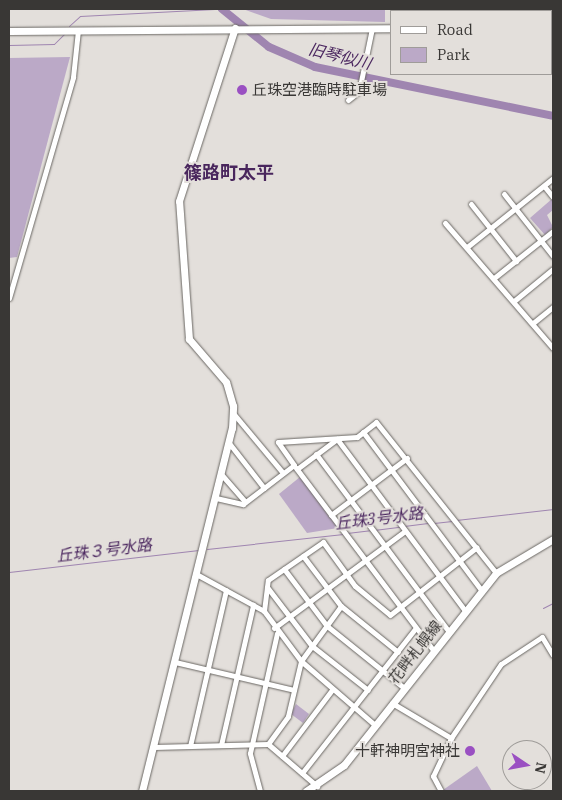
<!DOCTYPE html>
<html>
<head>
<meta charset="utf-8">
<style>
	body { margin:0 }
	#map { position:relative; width:562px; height:800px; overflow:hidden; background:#e3dfdb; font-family:"IBM Plex Serif","Noto Sans JP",serif }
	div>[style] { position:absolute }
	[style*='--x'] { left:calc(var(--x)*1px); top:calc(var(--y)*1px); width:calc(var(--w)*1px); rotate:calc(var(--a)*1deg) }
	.green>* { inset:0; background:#bba9c7 }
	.stream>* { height:1px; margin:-0.5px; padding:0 0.5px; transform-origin:0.5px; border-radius:0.5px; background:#9f85b0 }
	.river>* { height:8px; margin:-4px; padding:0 4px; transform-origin:4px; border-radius:4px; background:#9f85b0 }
	.roads { filter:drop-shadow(0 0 1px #6a6763) drop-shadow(0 0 1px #6a6763) }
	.street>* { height:5px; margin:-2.5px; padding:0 2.5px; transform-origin:2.5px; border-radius:2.5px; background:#fff }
	.secondary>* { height:7px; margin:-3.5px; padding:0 3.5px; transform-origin:3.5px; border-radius:3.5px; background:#fff }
	.dots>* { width:14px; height:14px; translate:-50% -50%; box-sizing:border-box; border:2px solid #e3dfdb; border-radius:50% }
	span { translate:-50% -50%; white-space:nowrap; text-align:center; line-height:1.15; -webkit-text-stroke:4px #e3dfdb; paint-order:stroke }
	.poi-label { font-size:15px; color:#393735 }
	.left { translate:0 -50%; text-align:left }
	.right { translate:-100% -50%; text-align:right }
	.street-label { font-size:15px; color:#393735 }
	.water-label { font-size:16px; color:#4c2860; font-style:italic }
	.quarter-label { font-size:18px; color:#49265d; font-weight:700 }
	.frame { position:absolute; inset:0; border:10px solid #393735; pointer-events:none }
	.legend { position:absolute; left:390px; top:10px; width:162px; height:65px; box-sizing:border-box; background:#e3dfdb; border:1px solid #9f9c99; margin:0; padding:6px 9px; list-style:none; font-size:15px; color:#393735 }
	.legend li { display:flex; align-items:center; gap:10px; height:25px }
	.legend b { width:25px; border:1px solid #9f9c99 }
	.north { position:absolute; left:502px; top:740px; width:50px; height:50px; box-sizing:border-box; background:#e3dfdb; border:1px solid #9f9c99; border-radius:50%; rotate:102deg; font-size:14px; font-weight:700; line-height:20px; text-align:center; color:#393735 }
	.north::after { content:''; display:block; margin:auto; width:18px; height:22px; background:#9a50c2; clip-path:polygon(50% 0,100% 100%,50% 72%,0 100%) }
</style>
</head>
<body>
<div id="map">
	<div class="green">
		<i style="clip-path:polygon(243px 9px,385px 9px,385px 22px,271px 19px)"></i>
		<i style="clip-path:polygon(70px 57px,17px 257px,9px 258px,9px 58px)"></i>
		<i style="clip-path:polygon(553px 198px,553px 210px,547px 215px,553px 227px,545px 235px,530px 218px)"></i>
		<i style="clip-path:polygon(300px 477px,338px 528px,307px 533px,279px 494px)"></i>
		<i style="clip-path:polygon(296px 704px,309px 714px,303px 723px,291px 714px)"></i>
		<i style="clip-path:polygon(477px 766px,492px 791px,444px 791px,443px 790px)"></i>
	</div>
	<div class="stream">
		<i style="--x:69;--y:26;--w:15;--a:-42"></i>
		<i style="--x:80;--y:16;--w:135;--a:-3"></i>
		<i style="--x:9;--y:45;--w:45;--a:-1.3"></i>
		<i style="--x:54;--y:44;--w:14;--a:-45"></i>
		<i style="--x:456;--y:520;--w:98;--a:-6.5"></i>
		<i style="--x:434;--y:523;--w:18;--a:-6"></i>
		<i style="--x:404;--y:526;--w:26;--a:-7"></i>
		<i style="--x:374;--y:530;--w:26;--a:-7"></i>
		<i style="--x:347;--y:533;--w:23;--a:-7"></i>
		<i style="--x:207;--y:549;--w:137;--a:-6.3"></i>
		<i style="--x:9;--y:572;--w:191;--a:-6.6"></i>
		<i style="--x:543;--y:608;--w:11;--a:-27"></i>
	</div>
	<div class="river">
		<i style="--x:222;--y:9;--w:60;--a:39"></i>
		<i style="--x:269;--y:47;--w:50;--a:23.5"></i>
		<i style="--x:315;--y:67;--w:243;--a:11.6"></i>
	</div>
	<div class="roads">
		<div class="street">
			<i style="--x:348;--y:100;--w:14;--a:-39"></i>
			<i style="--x:359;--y:91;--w:64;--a:-78.3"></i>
			<i style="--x:544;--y:186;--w:14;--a:51"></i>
			<i style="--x:504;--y:194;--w:79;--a:51.7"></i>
			<i style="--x:471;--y:204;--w:73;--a:51.7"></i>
			<i style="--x:445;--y:223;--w:165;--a:49.2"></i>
			<i style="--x:467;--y:247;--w:110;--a:-38.7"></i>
			<i style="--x:494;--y:278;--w:75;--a:-38.5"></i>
			<i style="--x:9;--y:298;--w:230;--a:-73.8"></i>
			<i style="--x:73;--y:77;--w:47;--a:-83.9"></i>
			<i style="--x:514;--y:301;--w:50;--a:-39.4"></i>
			<i style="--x:533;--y:323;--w:26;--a:-39"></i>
			<i style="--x:233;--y:413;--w:78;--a:50.2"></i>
			<i style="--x:363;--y:432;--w:197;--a:53.2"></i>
			<i style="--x:229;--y:443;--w:57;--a:52.1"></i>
			<i style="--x:316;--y:454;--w:222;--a:53.2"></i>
			<i style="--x:296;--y:468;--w:229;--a:53"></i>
			<i style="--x:297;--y:469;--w:50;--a:-36.9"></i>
			<i style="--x:337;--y:439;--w:214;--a:53.3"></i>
			<i style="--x:221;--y:474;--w:37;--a:49"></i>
			<i style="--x:216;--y:498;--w:28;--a:13"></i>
			<i style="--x:243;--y:504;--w:64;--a:-37.4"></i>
			<i style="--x:294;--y:465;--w:28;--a:-125"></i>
			<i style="--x:278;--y:442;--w:79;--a:-3.6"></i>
			<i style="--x:357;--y:437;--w:24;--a:-38"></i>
			<i style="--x:376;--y:422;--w:193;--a:51.5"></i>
			<i style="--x:331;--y:515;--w:95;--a:-36.9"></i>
			<i style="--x:303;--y:556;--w:63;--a:52.8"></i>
			<i style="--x:341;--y:606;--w:73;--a:38.9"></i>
			<i style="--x:284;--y:569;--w:71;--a:53"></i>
			<i style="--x:327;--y:626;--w:99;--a:38.8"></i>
			<i style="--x:198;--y:575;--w:75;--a:28.6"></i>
			<i style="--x:264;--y:611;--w:62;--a:53.5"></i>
			<i style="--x:301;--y:661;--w:98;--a:40.9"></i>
			<i style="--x:267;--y:587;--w:74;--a:52.7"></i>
			<i style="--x:312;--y:646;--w:71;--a:38.2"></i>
			<i style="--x:264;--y:611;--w:31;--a:-83"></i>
			<i style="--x:268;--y:580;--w:67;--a:-34.6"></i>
			<i style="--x:323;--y:542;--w:54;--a:54"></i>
			<i style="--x:355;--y:586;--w:45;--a:39.6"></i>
			<i style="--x:390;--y:615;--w:110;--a:-38"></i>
			<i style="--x:274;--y:628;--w:163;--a:-36.5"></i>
			<i style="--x:175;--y:662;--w:122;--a:13.2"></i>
			<i style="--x:392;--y:703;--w:69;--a:30.7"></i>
			<i style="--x:451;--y:738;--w:42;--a:115.3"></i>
			<i style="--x:433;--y:776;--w:17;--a:62"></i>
			<i style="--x:451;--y:738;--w:89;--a:-56"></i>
			<i style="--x:501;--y:664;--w:49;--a:-33.4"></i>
			<i style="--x:542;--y:637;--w:21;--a:59"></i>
			<i style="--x:268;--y:744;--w:34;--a:-54"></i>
			<i style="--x:288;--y:716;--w:57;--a:-76.7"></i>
			<i style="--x:301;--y:661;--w:68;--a:-54"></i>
			<i style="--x:221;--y:745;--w:144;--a:-77.1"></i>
			<i style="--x:190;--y:746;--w:160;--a:-77"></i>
			<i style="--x:154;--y:747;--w:114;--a:-1.5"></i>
			<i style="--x:268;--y:744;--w:65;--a:40.6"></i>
			<i style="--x:282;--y:756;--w:83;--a:-52.9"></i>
			<i style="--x:302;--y:773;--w:183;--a:-51.9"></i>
			<i style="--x:260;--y:791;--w:39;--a:-105"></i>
			<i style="--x:250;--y:753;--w:123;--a:-77.3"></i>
		</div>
		<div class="secondary">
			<i style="--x:9;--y:31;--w:382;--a:-0.4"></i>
			<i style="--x:551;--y:43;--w:2;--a:0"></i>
			<i style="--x:142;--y:791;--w:374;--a:-76.1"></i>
			<i style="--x:232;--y:428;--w:22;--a:-87"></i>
			<i style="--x:233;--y:406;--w:25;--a:-106"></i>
			<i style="--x:226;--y:382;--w:57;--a:-130.7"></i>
			<i style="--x:189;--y:339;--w:138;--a:-94.1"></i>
			<i style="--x:179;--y:201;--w:182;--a:-72.1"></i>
			<i style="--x:306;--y:791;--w:46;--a:-34.4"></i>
			<i style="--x:344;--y:765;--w:245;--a:-51.6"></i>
			<i style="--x:496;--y:573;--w:66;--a:-30.8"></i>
		</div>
	</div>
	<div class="dots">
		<i style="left:242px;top:90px;background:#9a50c2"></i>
		<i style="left:470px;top:751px;background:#9a50c2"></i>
	</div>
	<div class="poi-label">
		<span class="left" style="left:252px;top:90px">丘珠空港臨時駐車場</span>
		<span class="right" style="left:460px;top:751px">十軒神明宮神社</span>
	</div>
	<div class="street-label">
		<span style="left:415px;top:652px;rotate:-52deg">花畔札幌線</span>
	</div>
	<div class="water-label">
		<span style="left:340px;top:56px;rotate:14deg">旧琴似川</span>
		<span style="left:379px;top:518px;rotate:-7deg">丘珠3号水路</span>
		<span style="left:104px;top:550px;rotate:-7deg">丘珠３号水路</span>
	</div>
	<div class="quarter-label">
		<span style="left:229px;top:173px">篠路町太平</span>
	</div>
	<div class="frame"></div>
	<ul class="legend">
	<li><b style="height:6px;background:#fff"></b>Road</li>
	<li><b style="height:14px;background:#bba9c7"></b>Park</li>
	</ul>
	<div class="north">N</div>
</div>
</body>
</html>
